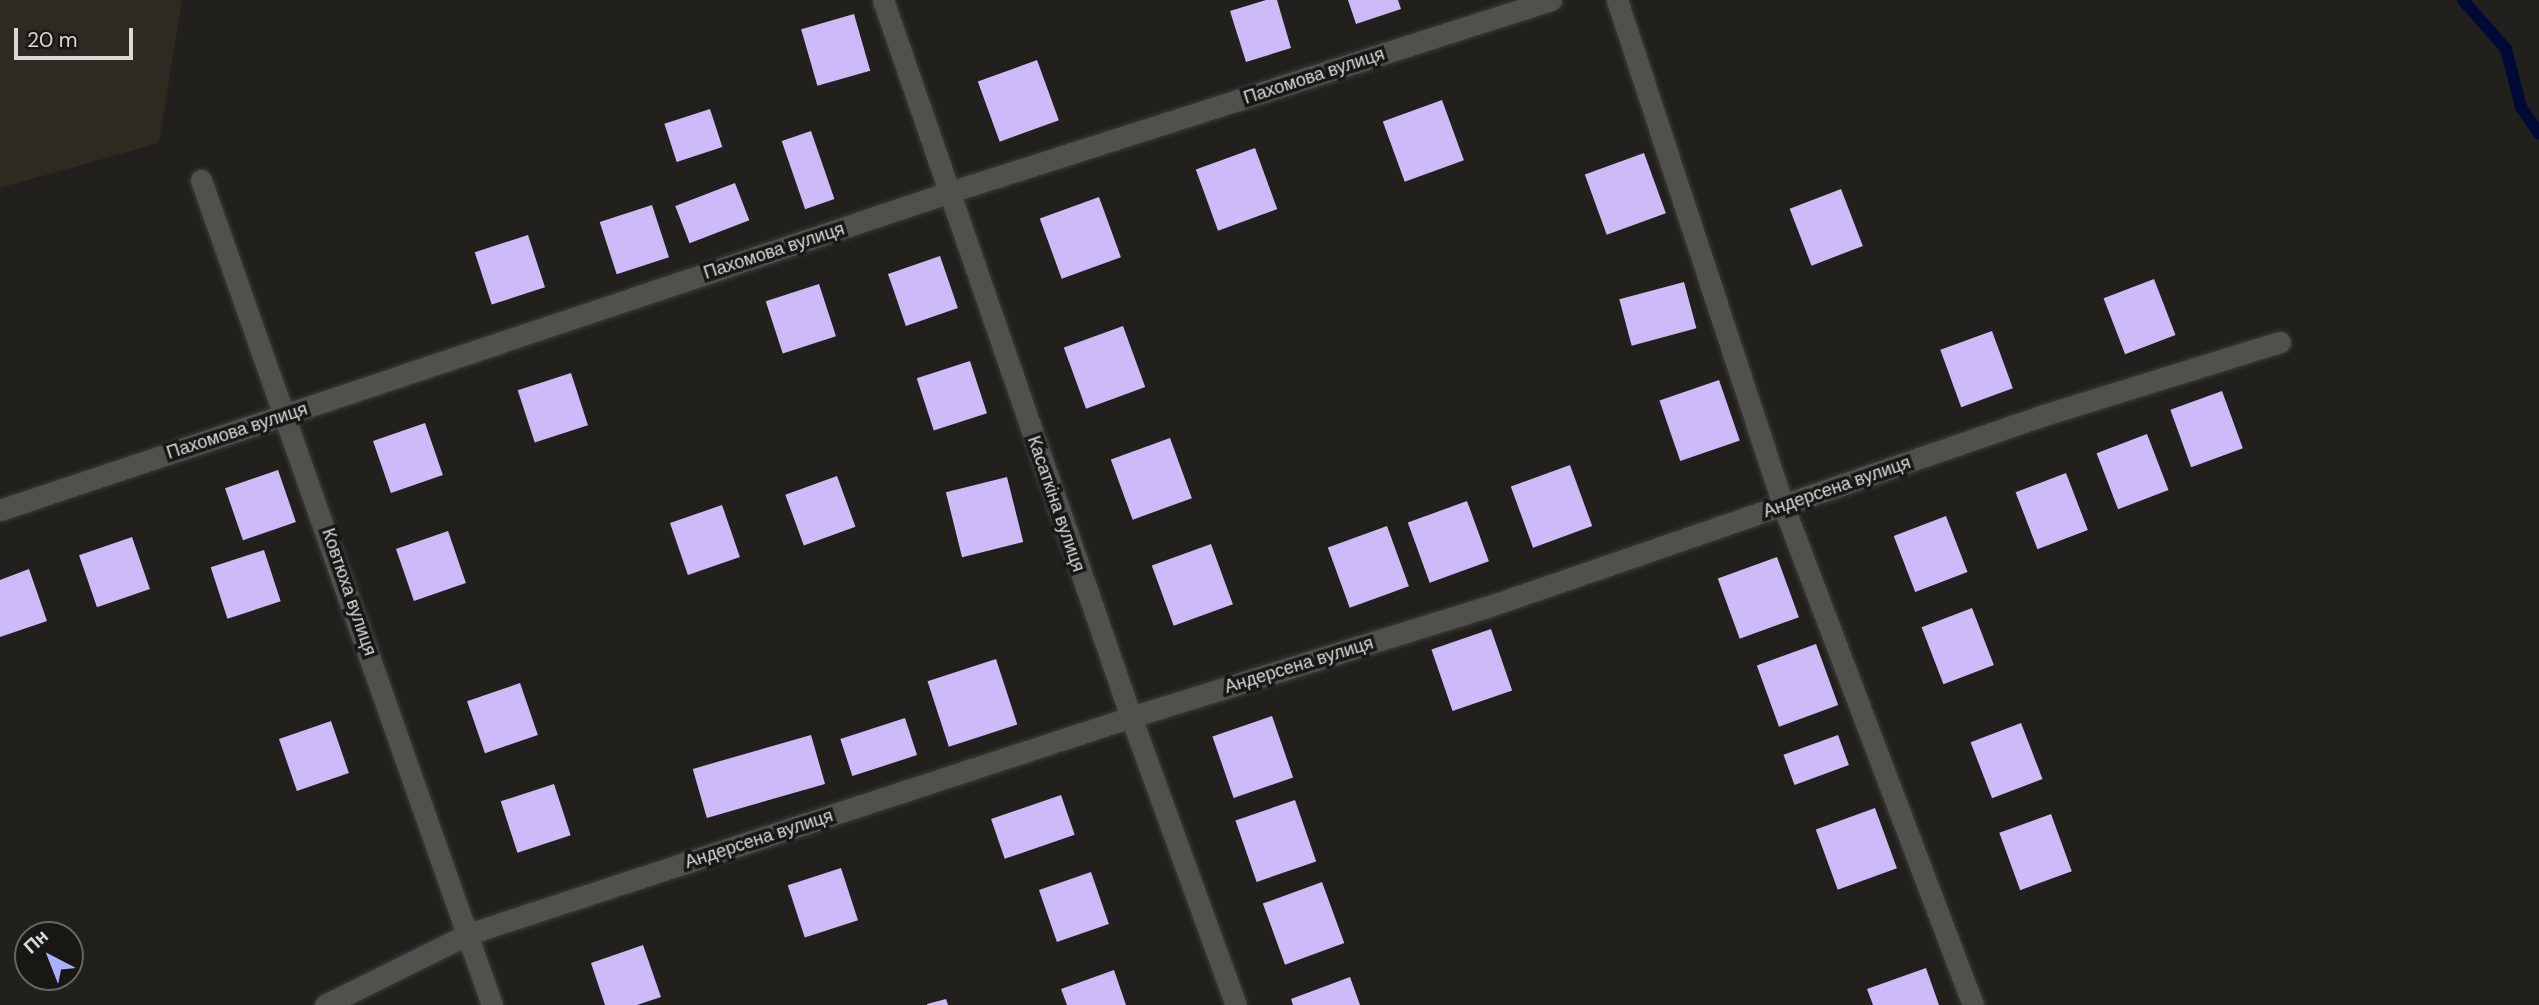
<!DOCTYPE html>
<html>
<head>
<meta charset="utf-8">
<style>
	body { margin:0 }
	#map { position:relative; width:2539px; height:1005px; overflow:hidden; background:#22201d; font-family:"DM Sans",sans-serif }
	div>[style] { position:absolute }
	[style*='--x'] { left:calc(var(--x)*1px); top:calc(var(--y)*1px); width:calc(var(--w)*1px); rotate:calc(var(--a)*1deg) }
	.built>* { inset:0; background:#2e2921 }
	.stream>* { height:12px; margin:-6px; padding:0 6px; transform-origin:6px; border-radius:6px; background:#000b35 }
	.building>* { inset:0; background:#ccbbf8; transform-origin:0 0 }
	.roads { filter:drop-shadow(0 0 2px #3d3c39) drop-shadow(0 0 2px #3d3c39) }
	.lane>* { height:21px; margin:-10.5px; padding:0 10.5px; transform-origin:10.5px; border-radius:10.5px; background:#52504c }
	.street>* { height:21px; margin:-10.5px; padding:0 10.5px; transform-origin:10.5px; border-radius:10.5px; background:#52504c }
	span { translate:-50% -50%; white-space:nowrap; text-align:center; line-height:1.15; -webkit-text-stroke:7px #191714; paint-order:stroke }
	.street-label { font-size:18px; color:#dad9d7 }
	.north { position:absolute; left:14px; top:921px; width:70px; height:70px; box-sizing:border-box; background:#191714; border:2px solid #666562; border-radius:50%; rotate:318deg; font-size:19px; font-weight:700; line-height:28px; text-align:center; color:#dad9d7 }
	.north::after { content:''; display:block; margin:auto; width:24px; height:32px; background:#a9b0fc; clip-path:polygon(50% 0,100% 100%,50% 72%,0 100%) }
	.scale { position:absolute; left:14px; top:28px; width:119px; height:32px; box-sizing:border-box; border:4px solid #dad9d7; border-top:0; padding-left:9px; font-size:21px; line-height:24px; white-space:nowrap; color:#dad9d7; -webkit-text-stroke:5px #191714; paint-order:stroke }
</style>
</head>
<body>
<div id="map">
	<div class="built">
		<i style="clip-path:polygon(0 0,182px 0,159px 143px,0 188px)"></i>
	</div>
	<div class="stream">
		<i style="--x:2463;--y:0;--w:65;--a:48.7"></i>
		<i style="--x:2506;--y:49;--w:60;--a:75.5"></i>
		<i style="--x:2521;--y:107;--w:32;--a:56"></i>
	</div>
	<div class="building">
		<i style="clip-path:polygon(1266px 0,1277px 0,1291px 48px,1246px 62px,1230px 11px)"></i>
		<i style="clip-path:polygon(1348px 0,1398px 0,1401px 9px,1356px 24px)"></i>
		<i style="left:854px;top:14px;width:59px;height:55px;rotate:74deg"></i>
		<i style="left:1037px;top:60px;width:64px;height:63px;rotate:70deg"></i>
		<i style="left:1442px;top:100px;width:64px;height:63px;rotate:70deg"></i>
		<i style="left:710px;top:109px;width:40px;height:48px;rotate:72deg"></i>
		<i style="left:811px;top:131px;width:72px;height:31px;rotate:71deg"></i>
		<i style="left:1255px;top:148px;width:65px;height:63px;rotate:70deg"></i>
		<i style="left:1644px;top:153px;width:64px;height:63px;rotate:70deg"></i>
		<i style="left:735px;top:183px;width:40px;height:64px;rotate:69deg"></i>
		<i style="left:1841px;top:189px;width:61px;height:55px;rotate:69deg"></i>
		<i style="left:1099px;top:197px;width:64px;height:63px;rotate:70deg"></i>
		<i style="left:652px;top:205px;width:55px;height:55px;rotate:72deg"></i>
		<i style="left:528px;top:235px;width:55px;height:56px;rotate:72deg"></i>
		<i style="left:940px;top:256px;width:55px;height:55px;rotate:71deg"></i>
		<i style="left:2154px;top:279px;width:60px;height:54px;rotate:69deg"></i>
		<i style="left:1684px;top:282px;width:48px;height:67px;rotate:75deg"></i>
		<i style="left:819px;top:284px;width:55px;height:56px;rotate:72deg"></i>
		<i style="left:1123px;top:326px;width:65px;height:63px;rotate:70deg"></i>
		<i style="left:1992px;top:331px;width:61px;height:55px;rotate:70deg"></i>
		<i style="left:970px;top:361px;width:55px;height:56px;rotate:72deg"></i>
		<i style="left:571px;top:373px;width:55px;height:56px;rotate:72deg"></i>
		<i style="left:1719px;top:380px;width:64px;height:63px;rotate:71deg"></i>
		<i style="left:2222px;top:391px;width:61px;height:55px;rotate:70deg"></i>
		<i style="left:425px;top:423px;width:55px;height:55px;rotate:71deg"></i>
		<i style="left:2147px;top:434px;width:60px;height:54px;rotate:69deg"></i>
		<i style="left:1170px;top:438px;width:64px;height:63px;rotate:70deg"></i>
		<i style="left:1570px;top:465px;width:65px;height:63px;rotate:70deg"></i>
		<i style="left:278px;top:470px;width:55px;height:56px;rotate:71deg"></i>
		<i style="left:2066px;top:473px;width:61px;height:54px;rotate:69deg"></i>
		<i style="left:837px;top:476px;width:54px;height:55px;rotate:70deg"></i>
		<i style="left:1007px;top:477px;width:67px;height:63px;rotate:76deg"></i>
		<i style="left:1467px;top:501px;width:64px;height:63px;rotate:70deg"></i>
		<i style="left:722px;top:505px;width:55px;height:55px;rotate:71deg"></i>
		<i style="left:1946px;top:516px;width:60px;height:56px;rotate:69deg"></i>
		<i style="left:1387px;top:526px;width:64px;height:63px;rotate:70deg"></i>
		<i style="left:448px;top:531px;width:55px;height:55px;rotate:71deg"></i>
		<i style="left:132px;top:537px;width:55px;height:56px;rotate:71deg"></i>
		<i style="left:1211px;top:544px;width:64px;height:63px;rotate:70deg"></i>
		<i style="left:264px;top:550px;width:54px;height:56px;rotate:72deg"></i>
		<i style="left:1777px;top:557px;width:64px;height:63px;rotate:70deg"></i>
		<i style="clip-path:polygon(29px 569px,47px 621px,0 637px,0 580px)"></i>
		<i style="left:1972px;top:608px;width:61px;height:54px;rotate:69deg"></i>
		<i style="left:1491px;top:629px;width:65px;height:63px;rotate:71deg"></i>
		<i style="left:1816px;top:644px;width:65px;height:63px;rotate:70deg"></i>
		<i style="left:996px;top:659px;width:69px;height:72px;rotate:72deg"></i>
		<i style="left:520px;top:683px;width:55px;height:56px;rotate:71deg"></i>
		<i style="left:1272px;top:716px;width:65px;height:63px;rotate:71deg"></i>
		<i style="left:905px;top:718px;width:39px;height:68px;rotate:72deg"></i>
		<i style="left:331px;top:721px;width:55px;height:55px;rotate:71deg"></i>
		<i style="left:2021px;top:723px;width:60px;height:54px;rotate:69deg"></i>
		<i style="left:811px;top:735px;width:51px;height:123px;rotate:74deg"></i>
		<i style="left:1838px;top:735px;width:32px;height:58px;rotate:70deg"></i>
		<i style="left:554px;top:784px;width:54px;height:56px;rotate:72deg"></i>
		<i style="left:1061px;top:795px;width:42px;height:74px;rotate:71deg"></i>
		<i style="left:1295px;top:800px;width:65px;height:63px;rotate:71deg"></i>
		<i style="left:1875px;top:808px;width:64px;height:63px;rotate:70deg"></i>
		<i style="left:2051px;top:814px;width:61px;height:55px;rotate:70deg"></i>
		<i style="left:841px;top:868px;width:55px;height:56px;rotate:72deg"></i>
		<i style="left:1091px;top:872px;width:55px;height:55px;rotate:71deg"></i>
		<i style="left:1322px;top:882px;width:65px;height:63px;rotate:70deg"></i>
		<i style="clip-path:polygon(643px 945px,661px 997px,637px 1005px,605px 1005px,591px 963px)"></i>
		<i style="clip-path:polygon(1926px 968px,1939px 1005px,1873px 1005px,1867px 989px)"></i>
		<i style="clip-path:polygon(1114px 970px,1126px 1005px,1067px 1005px,1061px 989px)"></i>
		<i style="clip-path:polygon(1350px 977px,1360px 1005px,1293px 1005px,1291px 999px)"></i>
		<i style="clip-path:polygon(946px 999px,948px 1005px,927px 1005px,927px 1004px)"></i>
	</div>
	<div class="roads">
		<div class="lane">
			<i style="--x:1617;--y:0;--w:532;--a:71.8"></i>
		</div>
		<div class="street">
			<i style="--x:883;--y:0;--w:759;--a:70.92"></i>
			<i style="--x:1131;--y:717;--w:307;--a:70"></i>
			<i style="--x:201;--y:180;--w:875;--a:70.57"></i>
			<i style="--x:1783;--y:505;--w:535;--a:69.19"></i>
			<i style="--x:0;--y:510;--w:999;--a:-18.51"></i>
			<i style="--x:947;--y:193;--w:634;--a:-17.72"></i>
			<i style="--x:325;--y:1005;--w:160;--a:-26.4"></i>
			<i style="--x:468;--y:934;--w:698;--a:-18.12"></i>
			<i style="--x:1131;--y:717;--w:373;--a:-17.2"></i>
			<i style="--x:1487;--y:607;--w:589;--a:-19.02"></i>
			<i style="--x:2044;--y:415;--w:247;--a:-17.2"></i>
		</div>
	</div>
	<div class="street-label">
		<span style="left:1314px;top:76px;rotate:-18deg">Пахомова вулиця</span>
		<span style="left:774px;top:251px;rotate:-18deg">Пахомова вулиця</span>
		<span style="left:237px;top:431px;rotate:-18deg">Пахомова вулиця</span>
		<span style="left:1837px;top:487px;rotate:-19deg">Андерсена вулиця</span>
		<span style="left:1056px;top:504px;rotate:71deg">Касаткіна вулиця</span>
		<span style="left:349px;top:592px;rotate:71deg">Ковтюха вулиця</span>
		<span style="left:1299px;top:665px;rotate:-17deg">Андерсена вулиця</span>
		<span style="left:759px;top:839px;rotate:-18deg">Андерсена вулиця</span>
	</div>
	<div class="north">Пн</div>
	<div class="scale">20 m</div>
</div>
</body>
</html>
